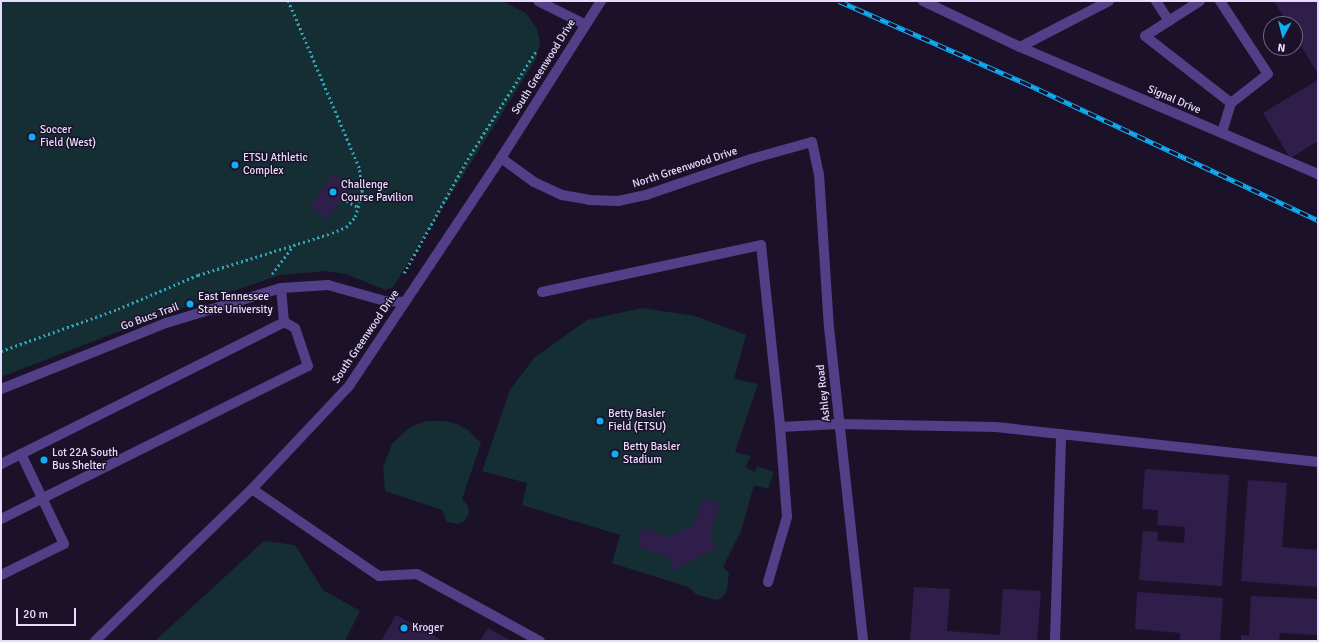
<!DOCTYPE html>
<html>
<head>
<meta charset="utf-8">
<style>
	body { margin:0 }
	#map { position:relative; width:1319px; height:642px; overflow:hidden; background:#1b122a; font-family:Signika,sans-serif }
	div>[style] { position:absolute }
	[style*='--x'] { left:calc(var(--x)*1px); top:calc(var(--y)*1px); width:calc(var(--w)*1px); rotate:calc(var(--a)*1deg) }
	.green>* { inset:0; background:#152e33 }
	.building>* { inset:0; background:#301e4a; transform-origin:0 0 }
	.path>* { height:2.5px; margin-top:-1.25px; transform-origin:0; background:repeating-linear-gradient(90deg,#35a4b8 0 2px,transparent 0 5px) }
	.service>* { height:10px; margin:-5px; padding:0 5px; transform-origin:5px; border-radius:5px; background:#513f87 }
	.minor>* { height:10px; margin:-5px; padding:0 5px; transform-origin:5px; border-radius:5px; background:#513f87 }
	.tertiary>* { height:10px; margin:-5px; padding:0 5px; transform-origin:5px; border-radius:5px; background:#513f87 }
	.rail>* { height:4.5px; margin-top:-2.25px; transform-origin:0; background:repeating-linear-gradient(90deg,#1b122a 0 9px,#0faef6 0 18px); box-sizing:border-box; border-block:1px solid #0faef6 }
	.dots>* { width:11px; height:11px; translate:-50% -50%; box-sizing:border-box; border:2px solid #1b122a; border-radius:50% }
	span { translate:-50% -50%; white-space:nowrap; text-align:center; line-height:1.15; -webkit-text-stroke:3px #1b122a; paint-order:stroke }
	.street-label { font-size:11px; color:#e7dcfe }
	.poi-label { font-size:11px; color:#e7dcfe }
	.left { translate:0 -50%; text-align:left }
	.frame { position:absolute; inset:0; border:2px solid #e7dcfe; pointer-events:none }
	.north { position:absolute; left:1263px; top:16px; width:40px; height:40px; box-sizing:border-box; background:#1b122a; border:1px solid #6d637f; border-radius:50%; rotate:187deg; font-size:11px; font-weight:700; line-height:16px; text-align:center; color:#e7dcfe }
	.north::after { content:''; display:block; margin:auto; width:14px; height:18px; background:#0faef6; clip-path:polygon(50% 0,100% 100%,50% 72%,0 100%) }
	.scale { position:absolute; left:16px; top:608px; width:60px; height:18px; box-sizing:border-box; border:2px solid #e7dcfe; border-top:0; padding-left:5px; font-size:12px; line-height:14px; white-space:nowrap; color:#e7dcfe; -webkit-text-stroke:3px #1b122a; paint-order:stroke }
</style>
</head>
<body>
<div id="map">
	<div class="green">
		<i style="clip-path:polygon(1px 1px,502px 1px,526px 13px,537px 29px,540px 43px,536px 59px,393px 287px,385px 290px,346px 274px,326px 271px,280px 275px,146px 321px,1px 377px)"></i>
		<i style="clip-path:polygon(642px 308px,695px 316px,746px 335px,734px 379px,758px 384px,735px 452px,751px 456px,745px 467px,755px 472px,757px 466px,774px 472px,768px 489px,754px 485px,741px 531px,723px 567px,729px 573px,727px 590px,722px 598px,715px 600px,696px 594px,688px 587px,612px 563px,620px 535px,522px 505px,527px 483px,482px 471px,510px 390px,534px 358px,587px 320px)"></i>
		<i style="clip-path:polygon(427px 421px,445px 421px,457px 424px,468px 430px,481px 443px,462px 499px,468px 506px,469px 513px,465px 521px,458px 524px,447px 522px,442px 510px,385px 491px,383px 467px,392px 444px,410px 427px)"></i>
		<i style="clip-path:polygon(264px 541px,295px 545px,323px 590px,360px 611px,345px 641px,155px 641px)"></i>
	</div>
	<div class="building">
		<i style="clip-path:polygon(1274px 1px,1318px 1px,1318px 74px,1295px 36px,1295px 24px,1288px 24px)"></i>
		<i style="clip-path:polygon(1318px 80px,1318px 141px,1290px 158px,1263px 113px)"></i>
		<i style="left:334px;top:173px;width:21px;height:41px;rotate:35deg"></i>
		<i style="clip-path:polygon(1145px 469px,1229px 475px,1222px 586px,1139px 580px,1143px 531px,1158px 532px,1157px 541px,1184px 543px,1185px 527px,1157px 525px,1158px 510px,1142px 509px)"></i>
		<i style="clip-path:polygon(1248px 480px,1287px 483px,1282px 547px,1318px 550px,1318px 587px,1241px 581px)"></i>
		<i style="clip-path:polygon(703px 498px,720px 504px,710px 536px,716px 549px,673px 570px,668px 557px,637px 547px,642px 528px,668px 537px,695px 524px)"></i>
		<i style="clip-path:polygon(914px 587px,950px 589px,947px 631px,1000px 635px,1003px 589px,1041px 591px,1037px 641px,910px 641px)"></i>
		<i style="clip-path:polygon(1137px 592px,1223px 598px,1220px 641px,1180px 641px,1180px 633px,1135px 629px)"></i>
		<i style="clip-path:polygon(1251px 596px,1318px 599px,1318px 635px,1280px 633px,1279px 641px,1241px 641px,1241px 635px,1249px 636px)"></i>
		<i style="clip-path:polygon(396px 615px,443px 641px,381px 641px)"></i>
		<i style="clip-path:polygon(488px 628px,512px 641px,480px 641px)"></i>
	</div>
	<div class="path">
		<i style="--x:342;--y:198;--w:20;--a:30"></i>
		<i style="--x:404;--y:273;--w:135;--a:-60.8"></i>
		<i style="--x:470;--y:155;--w:123;--a:-57.6"></i>
		<i style="--x:272;--y:274;--w:35;--a:-53"></i>
		<i style="--x:1;--y:351;--w:124;--a:-19.7"></i>
		<i style="--x:118;--y:309;--w:87;--a:-23"></i>
		<i style="--x:198;--y:275;--w:140;--a:-17.4"></i>
		<i style="--x:332;--y:233;--w:15;--a:-23"></i>
		<i style="--x:346;--y:227;--w:13;--a:-48"></i>
		<i style="--x:355;--y:217;--w:26;--a:-74"></i>
		<i style="--x:362;--y:192;--w:24;--a:-97"></i>
		<i style="--x:359;--y:168;--w:181;--a:-113"></i>
	</div>
	<div class="service">
		<i style="--x:1156;--y:1;--w:24;--a:57"></i>
		<i style="--x:1200;--y:1;--w:65;--a:147.5"></i>
		<i style="--x:1145;--y:36;--w:109;--a:37.9"></i>
		<i style="--x:1220;--y:1;--w:87;--a:56.7"></i>
		<i style="--x:1268;--y:74;--w:47;--a:141.9"></i>
		<i style="--x:1231;--y:103;--w:31;--a:107"></i>
		<i style="--x:542;--y:292;--w:224;--a:-12.1"></i>
		<i style="--x:761;--y:245;--w:183;--a:84"></i>
		<i style="--x:1;--y:464;--w:317;--a:-26.6"></i>
		<i style="--x:252;--y:489;--w:154;--a:34.4"></i>
		<i style="--x:379;--y:576;--w:38;--a:-3"></i>
		<i style="--x:417;--y:574;--w:140;--a:28.6"></i>
		<i style="--x:1;--y:519;--w:343;--a:-26.5"></i>
		<i style="--x:308;--y:366;--w:40;--a:-108.9"></i>
		<i style="--x:295;--y:328;--w:13;--a:-151"></i>
		<i style="--x:284;--y:322;--w:34;--a:-95"></i>
		<i style="--x:1;--y:575;--w:70;--a:-26.2"></i>
		<i style="--x:64;--y:544;--w:100;--a:-115.5"></i>
		<i style="--x:768;--y:582;--w:68;--a:-73.7"></i>
		<i style="--x:787;--y:517;--w:90;--a:-94.4"></i>
		<i style="--x:780;--y:427;--w:59;--a:-2.9"></i>
		<i style="--x:839;--y:424;--w:157;--a:1.1"></i>
		<i style="--x:996;--y:427;--w:324;--a:6.2"></i>
		<i style="--x:1055;--y:641;--w:207;--a:-88.3"></i>
	</div>
	<div class="minor">
		<i style="--x:538;--y:1;--w:51;--a:26.6"></i>
		<i style="--x:923;--y:1;--w:107;--a:25.4"></i>
		<i style="--x:1020;--y:47;--w:324;--a:23.1"></i>
		<i style="--x:1020;--y:47;--w:100;--a:-27.3"></i>
		<i style="--x:501;--y:158;--w:41;--a:36"></i>
		<i style="--x:534;--y:182;--w:31;--a:25"></i>
		<i style="--x:562;--y:195;--w:27;--a:10"></i>
		<i style="--x:589;--y:200;--w:29;--a:2"></i>
		<i style="--x:618;--y:201;--w:29;--a:-12"></i>
		<i style="--x:646;--y:195;--w:111;--a:-18.9"></i>
		<i style="--x:751;--y:159;--w:63;--a:-15.6"></i>
		<i style="--x:812;--y:142;--w:33;--a:78"></i>
		<i style="--x:819;--y:174;--w:153;--a:86.3"></i>
		<i style="--x:829;--y:327;--w:316;--a:83.8"></i>
		<i style="--x:1;--y:389;--w:178;--a:-21.8"></i>
		<i style="--x:166;--y:323;--w:120;--a:-16.9"></i>
		<i style="--x:281;--y:288;--w:47;--a:-3.7"></i>
		<i style="--x:328;--y:285;--w:59;--a:15.7"></i>
		<i style="--x:385;--y:301;--w:20;--a:3"></i>
	</div>
	<div class="tertiary">
		<i style="--x:95;--y:641;--w:219;--a:-44.1"></i>
		<i style="--x:252;--y:489;--w:141;--a:-46.7"></i>
		<i style="--x:349;--y:386;--w:274;--a:-56.3"></i>
		<i style="--x:501;--y:158;--w:186;--a:-57.5"></i>
	</div>
	<div class="rail">
		<i style="--x:839;--y:1;--w:201;--a:23.8"></i>
		<i style="--x:1023;--y:82;--w:326;--a:25.1"></i>
	</div>
	<div class="dots">
		<i style="left:32px;top:137px;background:#0faef6"></i>
		<i style="left:235px;top:165px;background:#0faef6"></i>
		<i style="left:333px;top:192px;background:#0faef6"></i>
		<i style="left:190px;top:304px;background:#0faef6"></i>
		<i style="left:600px;top:421px;background:#0faef6"></i>
		<i style="left:615px;top:454px;background:#0faef6"></i>
		<i style="left:44px;top:460px;background:#0faef6"></i>
		<i style="left:404px;top:628px;background:#0faef6"></i>
	</div>
	<div class="street-label">
		<span style="left:544px;top:67px;rotate:-58deg">South Greenwood Drive</span>
		<span style="left:1174px;top:100px;rotate:23deg">Signal Drive</span>
		<span style="left:685px;top:168px;rotate:-18deg">North Greenwood Drive</span>
		<span style="left:150px;top:317px;rotate:-20deg">Go Bucs Trail</span>
		<span style="left:366px;top:337px;rotate:-56deg">South Greenwood Drive</span>
		<span style="left:824px;top:393px;rotate:-96deg">Ashley Road</span>
	</div>
	<div class="poi-label">
		<span class="left" style="left:40px;top:137px">Soccer<br>Field (West)</span>
		<span class="left" style="left:243px;top:165px">ETSU Athletic<br>Complex</span>
		<span class="left" style="left:341px;top:192px">Challenge<br>Course Pavilion</span>
		<span class="left" style="left:198px;top:304px">East Tennessee<br>State University</span>
		<span class="left" style="left:608px;top:421px">Betty Basler<br>Field (ETSU)</span>
		<span class="left" style="left:623px;top:454px">Betty Basler<br>Stadium</span>
		<span class="left" style="left:52px;top:460px">Lot 22A South<br>Bus Shelter</span>
		<span class="left" style="left:412px;top:628px">Kroger</span>
	</div>
	<div class="frame"></div>
	<div class="north">N</div>
	<div class="scale">20 m</div>
</div>
</body>
</html>
